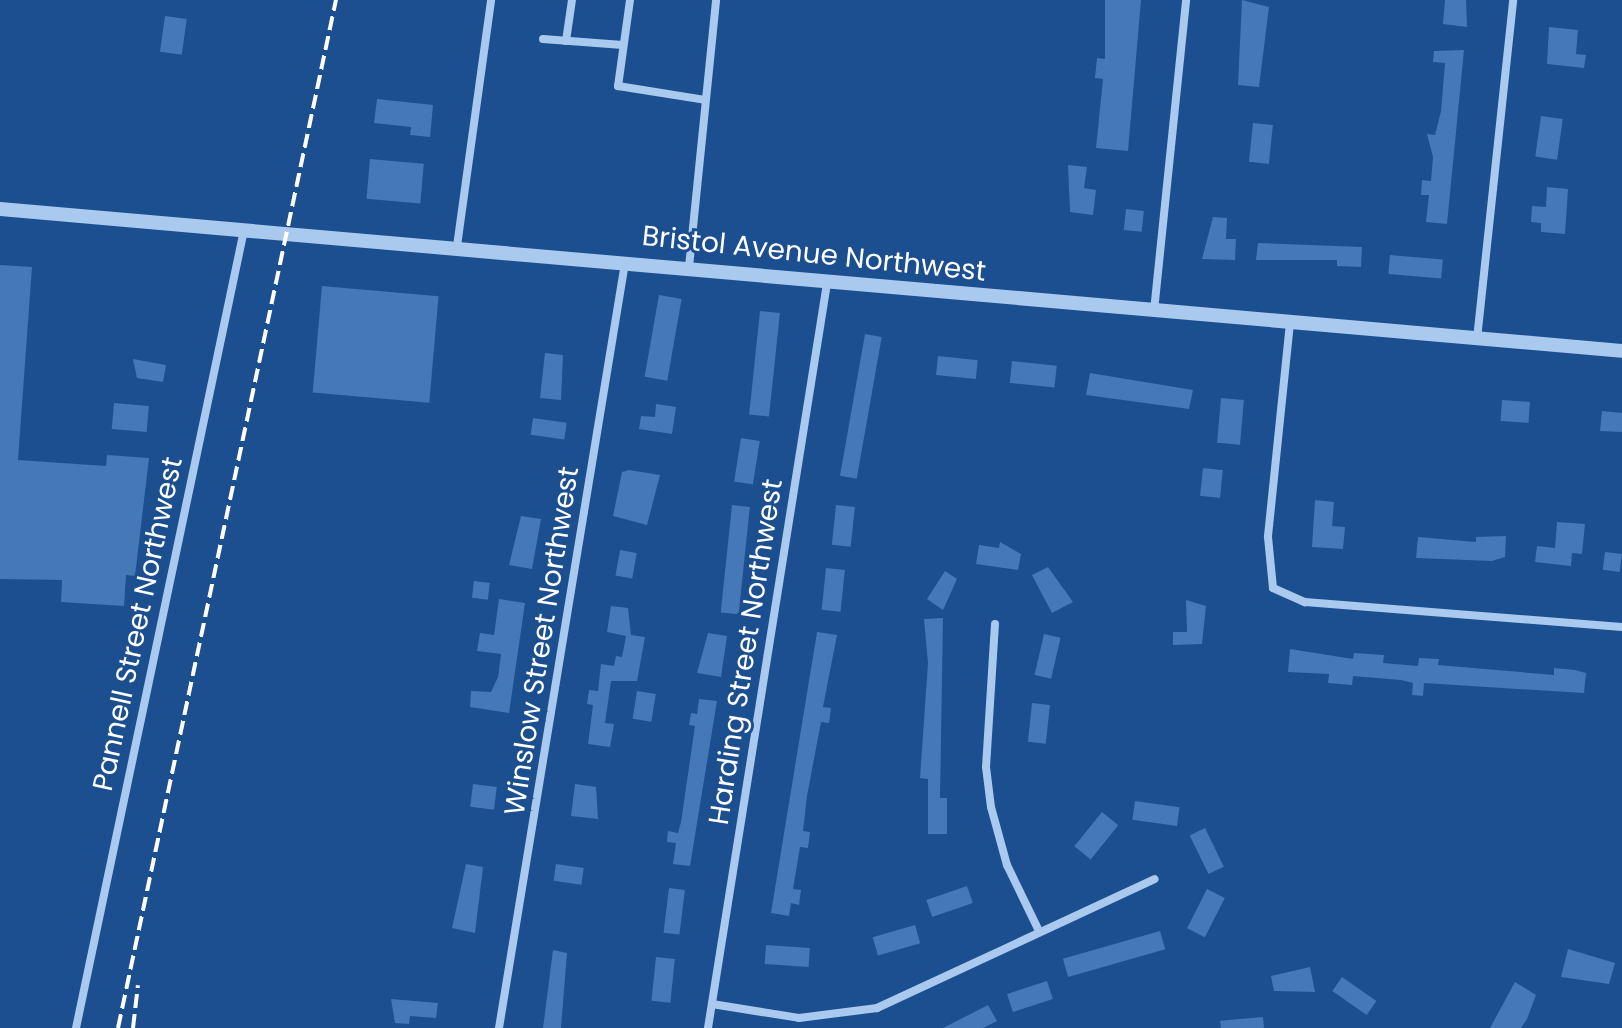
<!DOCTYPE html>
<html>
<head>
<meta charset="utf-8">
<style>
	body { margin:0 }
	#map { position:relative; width:1622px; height:1028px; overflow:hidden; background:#1b4f8f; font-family:Poppins,sans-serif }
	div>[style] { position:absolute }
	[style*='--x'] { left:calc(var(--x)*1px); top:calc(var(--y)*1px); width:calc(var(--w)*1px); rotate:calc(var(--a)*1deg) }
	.building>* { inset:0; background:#4478b7; transform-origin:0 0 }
	.minor>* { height:8px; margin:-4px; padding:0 4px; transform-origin:4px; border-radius:4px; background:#a9c9ee }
	.tertiary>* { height:14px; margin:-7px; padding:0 7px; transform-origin:7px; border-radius:7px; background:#a9c9ee }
	.rail>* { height:4px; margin-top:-2px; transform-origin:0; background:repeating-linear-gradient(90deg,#fff 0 14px,transparent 0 20px) }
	span { translate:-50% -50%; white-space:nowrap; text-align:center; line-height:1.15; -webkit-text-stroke:6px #1b4f8f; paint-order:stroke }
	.street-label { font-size:28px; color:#fff }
</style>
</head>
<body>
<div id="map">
	<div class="building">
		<i style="clip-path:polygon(1105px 0,1141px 0,1128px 151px,1096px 148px,1103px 79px,1095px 78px,1097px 58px,1105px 59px)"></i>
		<i style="clip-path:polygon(1242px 0,1269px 7px,1259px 87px,1238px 85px)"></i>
		<i style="clip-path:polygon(1445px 0,1466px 0,1467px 27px,1443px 24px)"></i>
		<i style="left:165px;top:16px;width:22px;height:36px;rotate:8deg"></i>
		<i style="clip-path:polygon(1549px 27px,1578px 30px,1576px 54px,1586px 55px,1584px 68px,1547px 64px)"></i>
		<i style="clip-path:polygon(1464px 50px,1447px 224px,1426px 222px,1429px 195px,1421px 195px,1422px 180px,1431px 181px,1433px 157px,1427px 134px,1435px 135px,1441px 111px,1445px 63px,1433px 62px,1434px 51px)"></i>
		<i style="clip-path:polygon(377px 99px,433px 105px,430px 137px,410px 135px,411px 127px,374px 123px)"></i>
		<i style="left:1541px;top:116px;width:22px;height:41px;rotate:8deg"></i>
		<i style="left:1253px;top:123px;width:20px;height:39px;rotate:6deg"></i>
		<i style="left:370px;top:159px;width:54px;height:40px;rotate:5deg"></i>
		<i style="clip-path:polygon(1068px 165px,1087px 167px,1084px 188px,1096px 190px,1093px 215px,1070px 212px)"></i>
		<i style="clip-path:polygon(1547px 187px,1568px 189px,1565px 234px,1541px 232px,1541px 223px,1531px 222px,1532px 206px,1546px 207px)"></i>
		<i style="left:1126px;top:209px;width:18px;height:21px;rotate:6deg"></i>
		<i style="clip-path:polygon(1213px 217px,1227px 218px,1226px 239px,1236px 239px,1235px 260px,1202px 259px)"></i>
		<i style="clip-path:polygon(1258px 243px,1362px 247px,1361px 267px,1337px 266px,1337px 260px,1256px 260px)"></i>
		<i style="left:1390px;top:255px;width:53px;height:19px;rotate:5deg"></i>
		<i style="clip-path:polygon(0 265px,32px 267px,18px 460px,106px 466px,107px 455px,149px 458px,135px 576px,126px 575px,124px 606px,61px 602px,62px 580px,0 579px)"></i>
		<i style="left:322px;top:286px;width:117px;height:107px;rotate:5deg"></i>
		<i style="left:659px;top:295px;width:23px;height:83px;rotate:10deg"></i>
		<i style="left:760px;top:311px;width:20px;height:104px;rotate:6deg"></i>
		<i style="left:865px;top:334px;width:17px;height:144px;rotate:10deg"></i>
		<i style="clip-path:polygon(545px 353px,563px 355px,561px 400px,540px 398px)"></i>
		<i style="left:938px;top:356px;width:40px;height:19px;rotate:6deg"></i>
		<i style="clip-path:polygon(133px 359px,166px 365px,163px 382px,137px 378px)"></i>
		<i style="left:1012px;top:361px;width:45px;height:22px;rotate:6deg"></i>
		<i style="clip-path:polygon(1090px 373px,1193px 390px,1189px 409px,1086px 395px)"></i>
		<i style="left:1221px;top:398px;width:23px;height:45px;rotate:5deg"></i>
		<i style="left:1502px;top:400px;width:28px;height:21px;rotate:4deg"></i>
		<i style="left:114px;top:403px;width:35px;height:26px;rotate:5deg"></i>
		<i style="clip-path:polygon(656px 404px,676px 407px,672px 434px,639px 429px,641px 416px,655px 417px)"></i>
		<i style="clip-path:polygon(1602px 411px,1622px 413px,1622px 432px,1600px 431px)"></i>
		<i style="left:533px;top:418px;width:34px;height:17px;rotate:8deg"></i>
		<i style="left:741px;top:438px;width:19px;height:44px;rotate:9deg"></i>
		<i style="left:1203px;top:468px;width:20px;height:28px;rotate:6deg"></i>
		<i style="clip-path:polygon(629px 470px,660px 475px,647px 525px,613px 516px,622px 472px)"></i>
		<i style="clip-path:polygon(1315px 500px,1334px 502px,1332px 526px,1345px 527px,1343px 549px,1312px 547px)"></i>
		<i style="left:732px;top:505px;width:18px;height:108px;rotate:6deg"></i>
		<i style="left:836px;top:505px;width:19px;height:40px;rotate:6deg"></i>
		<i style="clip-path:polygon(521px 516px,541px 519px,532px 569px,509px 565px)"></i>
		<i style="clip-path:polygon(1557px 522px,1585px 524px,1582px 554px,1572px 553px,1571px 566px,1535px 562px,1537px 546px,1555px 548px)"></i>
		<i style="clip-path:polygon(1506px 536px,1505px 557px,1492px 561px,1416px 558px,1418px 537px,1476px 542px,1476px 537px)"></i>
		<i style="clip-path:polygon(1000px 542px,1021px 554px,1018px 570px,976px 564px,979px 545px,999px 548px)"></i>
		<i style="left:620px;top:550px;width:17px;height:26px;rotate:10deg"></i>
		<i style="left:1605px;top:552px;width:17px;height:18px;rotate:7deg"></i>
		<i style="clip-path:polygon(1048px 567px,1073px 602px,1052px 613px,1032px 575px)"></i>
		<i style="left:826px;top:568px;width:19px;height:42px;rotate:6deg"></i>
		<i style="clip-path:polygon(945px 571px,957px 579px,943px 610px,927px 599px)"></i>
		<i style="left:474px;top:581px;width:16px;height:17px;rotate:7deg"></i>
		<i style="clip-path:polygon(499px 599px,525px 603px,509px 713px,470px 707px,471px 691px,491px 692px,498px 677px,501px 654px,477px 651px,480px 633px,494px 635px)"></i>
		<i style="clip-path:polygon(1186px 600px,1206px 606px,1202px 644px,1173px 645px,1173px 632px,1187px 632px)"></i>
		<i style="clip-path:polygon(611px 606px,628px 608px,631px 635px,645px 637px,637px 681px,611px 681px,605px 723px,614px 724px,610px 747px,588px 744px,593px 705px,587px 704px,589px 690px,598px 691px,601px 664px,614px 666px,616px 656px,622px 657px,626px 636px,607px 632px)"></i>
		<i style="clip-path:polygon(943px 618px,940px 798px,947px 798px,947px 834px,928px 834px,928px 779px,920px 778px,928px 663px,924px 619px)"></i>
		<i style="clip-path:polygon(817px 632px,837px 635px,823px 707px,831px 708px,829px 723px,821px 722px,807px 796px,803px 831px,810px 832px,808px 848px,800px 847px,793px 889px,801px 890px,799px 905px,791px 903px,789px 916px,771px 913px)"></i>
		<i style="clip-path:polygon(708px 633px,727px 636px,721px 677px,697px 673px)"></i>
		<i style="left:1044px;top:634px;width:17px;height:42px;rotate:13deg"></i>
		<i style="clip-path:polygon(1290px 649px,1353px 659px,1354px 653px,1384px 655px,1383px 663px,1418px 666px,1419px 658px,1439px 659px,1438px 665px,1554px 675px,1554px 668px,1575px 670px,1586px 673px,1584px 693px,1424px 683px,1423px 696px,1412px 695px,1413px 683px,1401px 680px,1353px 676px,1352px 685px,1328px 683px,1329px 674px,1288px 672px)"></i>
		<i style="left:637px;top:691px;width:19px;height:28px;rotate:9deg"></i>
		<i style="clip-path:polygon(699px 699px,717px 701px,690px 866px,673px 864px,676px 843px,667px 842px,668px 831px,678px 833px,681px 822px,695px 726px,689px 725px,691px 713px,697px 714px)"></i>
		<i style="left:1032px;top:703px;width:18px;height:39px;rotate:6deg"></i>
		<i style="left:473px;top:784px;width:24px;height:23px;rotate:7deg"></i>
		<i style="clip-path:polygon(575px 784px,596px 787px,598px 819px,571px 816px)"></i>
		<i style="left:1135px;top:801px;width:45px;height:19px;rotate:8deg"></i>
		<i style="left:1102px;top:812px;width:21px;height:44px;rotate:39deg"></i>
		<i style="left:1205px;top:828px;width:43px;height:17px;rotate:64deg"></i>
		<i style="clip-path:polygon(466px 864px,483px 867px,475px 933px,452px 928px)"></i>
		<i style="left:556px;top:864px;width:28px;height:17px;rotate:8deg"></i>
		<i style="left:967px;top:886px;width:18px;height:43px;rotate:71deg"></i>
		<i style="left:669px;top:888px;width:16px;height:45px;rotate:7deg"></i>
		<i style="left:1207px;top:889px;width:20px;height:44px;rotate:27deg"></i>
		<i style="left:915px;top:925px;width:19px;height:44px;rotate:74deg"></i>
		<i style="left:1160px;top:931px;width:19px;height:101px;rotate:74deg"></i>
		<i style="left:766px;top:945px;width:44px;height:19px;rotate:4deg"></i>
		<i style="clip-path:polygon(1568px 949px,1615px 963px,1609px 984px,1561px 977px)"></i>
		<i style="clip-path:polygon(553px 950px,567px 953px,561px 1028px,543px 1028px)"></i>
		<i style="left:656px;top:957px;width:19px;height:44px;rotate:6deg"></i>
		<i style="clip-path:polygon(1310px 967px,1315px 992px,1274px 991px,1271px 976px)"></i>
		<i style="left:1342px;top:977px;width:42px;height:17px;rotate:35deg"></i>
		<i style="left:1047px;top:981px;width:19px;height:42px;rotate:72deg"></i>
		<i style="clip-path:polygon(1515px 982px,1536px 995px,1527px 1019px,1521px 1028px,1490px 1028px)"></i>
		<i style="clip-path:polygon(391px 999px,438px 1003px,436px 1018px,410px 1016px,409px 1024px,395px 1023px)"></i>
		<i style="clip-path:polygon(988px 1005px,997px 1021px,983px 1028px,943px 1028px)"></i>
		<i style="left:1263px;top:1017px;width:11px;height:43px;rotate:85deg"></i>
	</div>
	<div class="minor">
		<i style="--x:630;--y:0;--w:87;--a:97.9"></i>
		<i style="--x:618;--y:86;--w:88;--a:9.1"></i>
		<i style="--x:543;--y:39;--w:80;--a:4.3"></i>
		<i style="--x:566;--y:41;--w:41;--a:-81.7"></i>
		<i style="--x:457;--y:246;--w:248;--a:-82.1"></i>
		<i style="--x:689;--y:267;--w:268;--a:-84.2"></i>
		<i style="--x:1154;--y:311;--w:313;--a:-84.1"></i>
		<i style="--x:1290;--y:323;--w:215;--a:95.9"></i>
		<i style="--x:1268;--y:537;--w:51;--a:84.4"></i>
		<i style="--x:1273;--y:588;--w:35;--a:24"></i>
		<i style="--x:1305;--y:602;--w:318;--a:4.5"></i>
		<i style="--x:1477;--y:339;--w:341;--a:-83.9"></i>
		<i style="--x:995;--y:624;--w:143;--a:93.6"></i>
		<i style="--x:986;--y:767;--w:40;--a:82.9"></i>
		<i style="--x:991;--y:807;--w:60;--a:74.6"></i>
		<i style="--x:1007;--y:865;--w:73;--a:64.1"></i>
		<i style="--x:712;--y:1004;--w:88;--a:9.1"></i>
		<i style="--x:799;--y:1018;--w:79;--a:-7.3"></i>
		<i style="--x:877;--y:1008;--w:306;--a:-24.9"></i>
		<i style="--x:76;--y:1028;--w:815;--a:-78.11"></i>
		<i style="--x:499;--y:1028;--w:775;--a:-80.65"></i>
		<i style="--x:708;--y:1028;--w:754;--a:-80.92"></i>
	</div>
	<div class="tertiary">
		<i style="--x:0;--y:209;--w:1628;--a:5"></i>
	</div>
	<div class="rail">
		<i style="--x:118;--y:1028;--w:1051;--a:-78.03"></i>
		<i style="--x:133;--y:1028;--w:43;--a:-83.4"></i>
	</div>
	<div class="street-label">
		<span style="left:814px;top:254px;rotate:6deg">Bristol Avenue Northwest</span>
		<span style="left:138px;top:624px;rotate:-78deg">Pannell Street Northwest</span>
		<span style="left:542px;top:641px;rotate:-81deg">Winslow Street Northwest</span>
		<span style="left:746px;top:652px;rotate:-81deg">Harding Street Northwest</span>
	</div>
</div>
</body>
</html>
